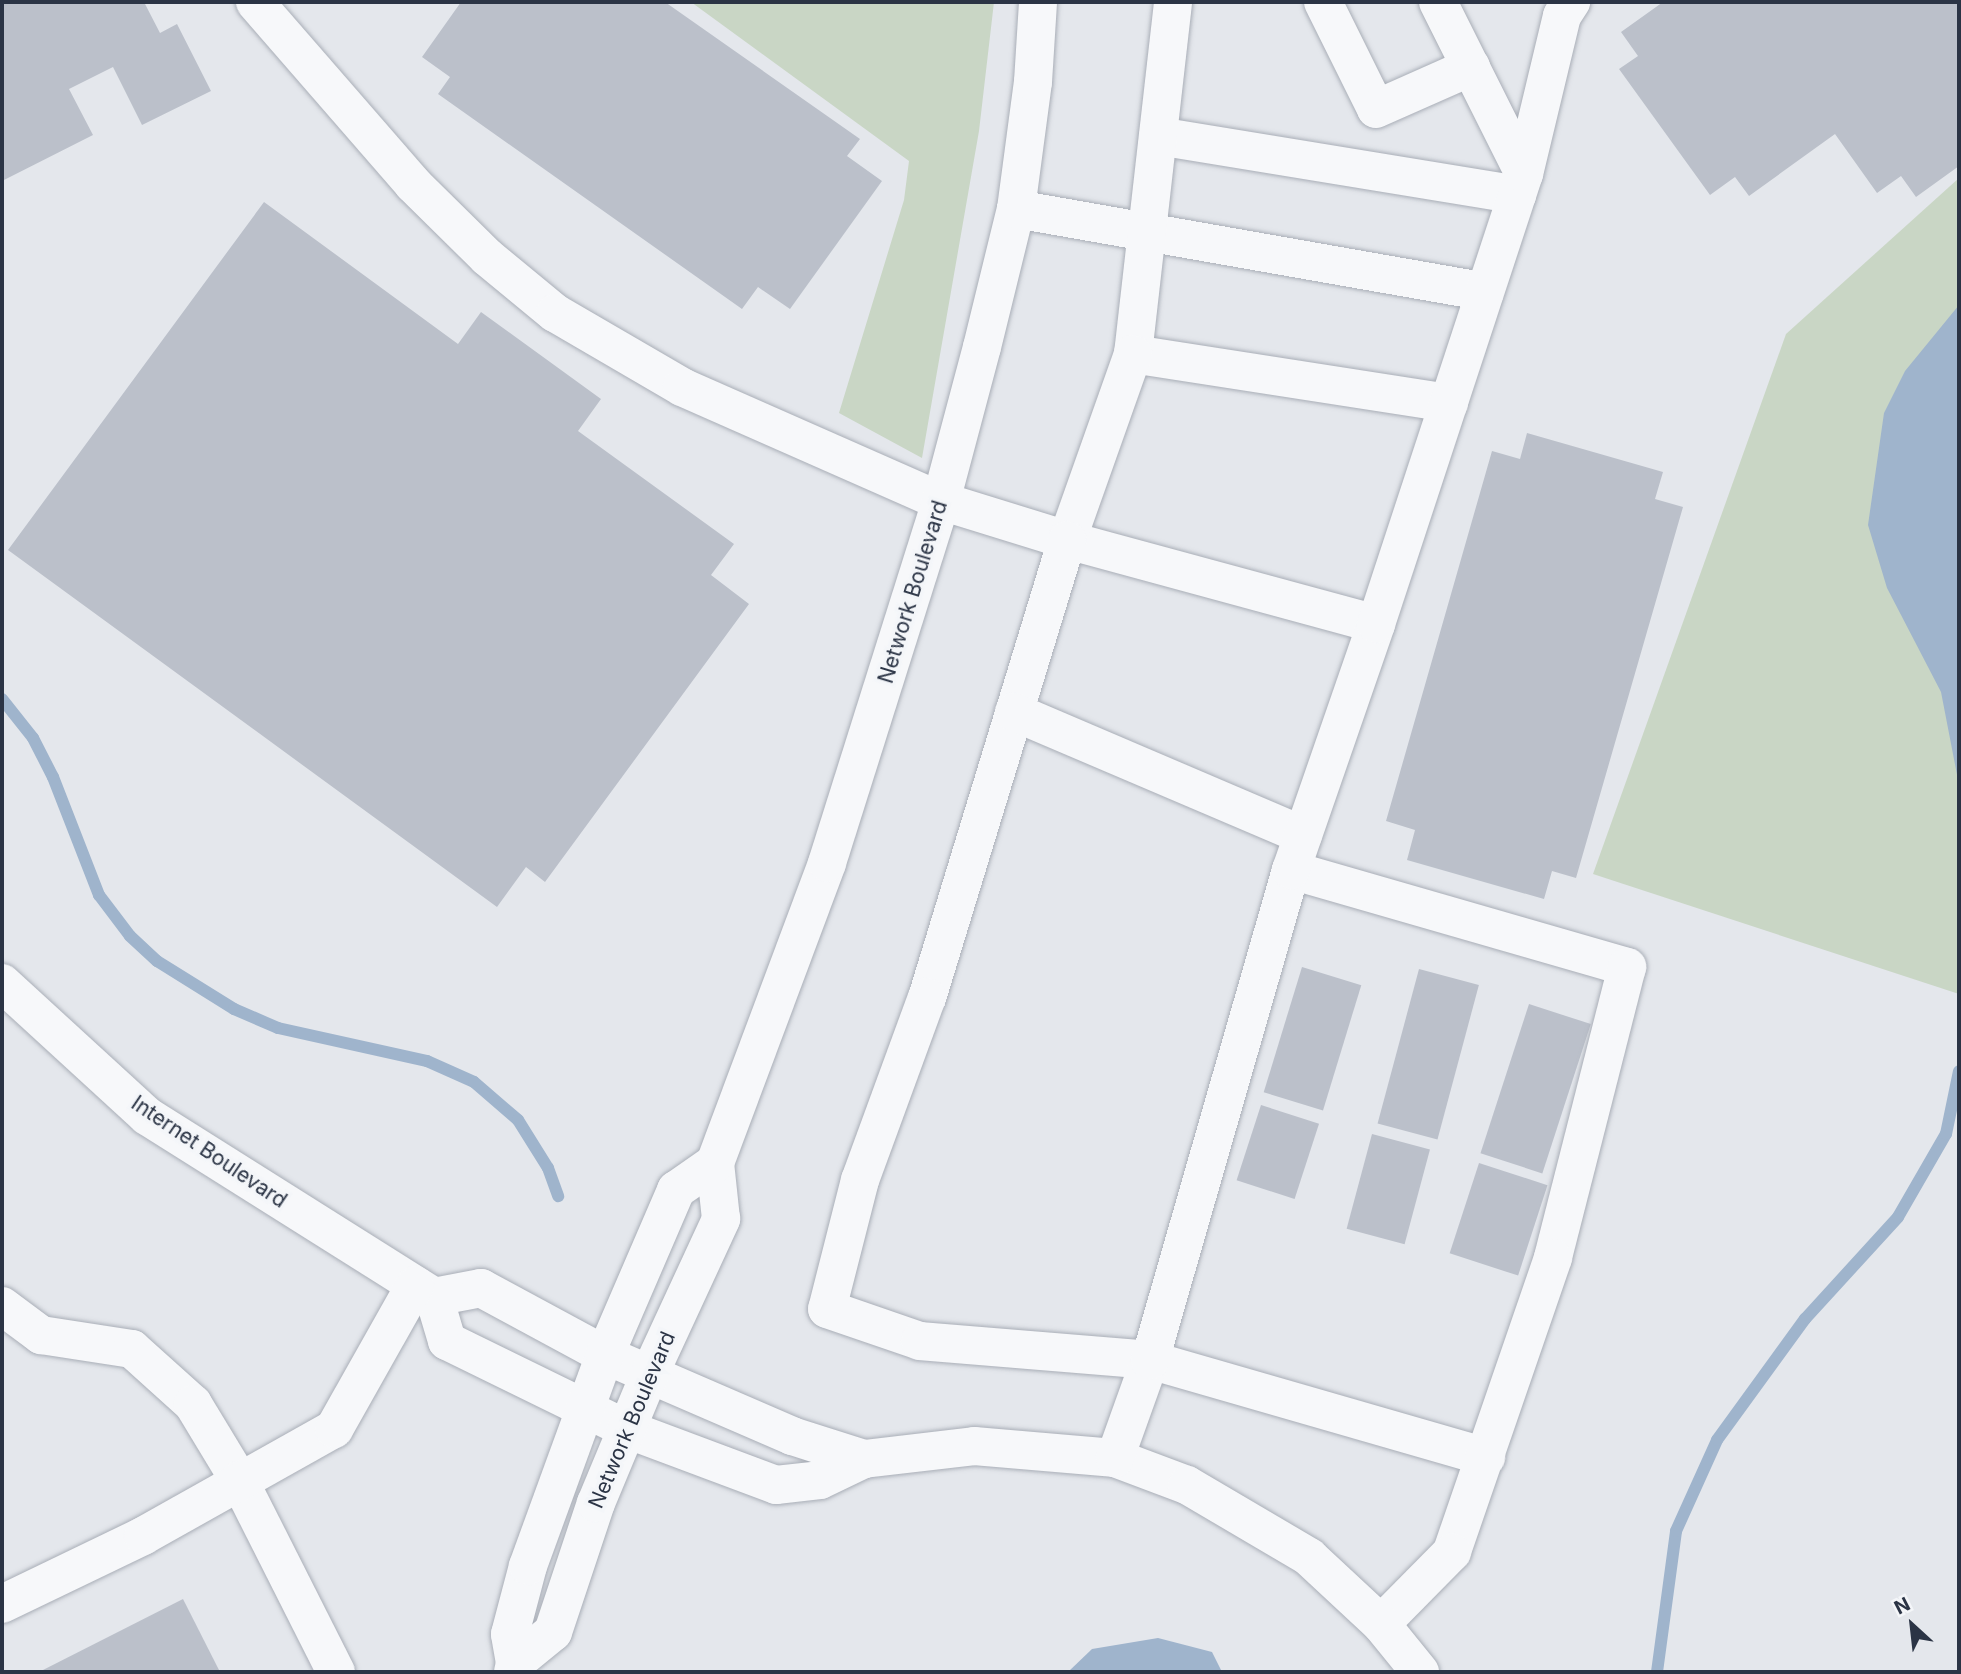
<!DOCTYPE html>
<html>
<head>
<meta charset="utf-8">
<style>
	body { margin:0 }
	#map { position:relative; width:1961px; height:1674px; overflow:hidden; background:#e4e7ec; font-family:Inter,sans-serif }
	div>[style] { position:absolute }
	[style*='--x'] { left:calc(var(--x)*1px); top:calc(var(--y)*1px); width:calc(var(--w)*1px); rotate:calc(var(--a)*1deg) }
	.green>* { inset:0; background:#c9d6c5 }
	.water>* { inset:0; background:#9fb4cc }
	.stream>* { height:12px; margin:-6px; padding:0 6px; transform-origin:6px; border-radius:6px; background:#9fb4cc }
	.building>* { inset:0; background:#bbc0ca; transform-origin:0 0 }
	.roads { filter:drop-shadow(0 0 2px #a9aeb7) drop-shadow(0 0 2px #a9aeb7) }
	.minor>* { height:38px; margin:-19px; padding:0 19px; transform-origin:19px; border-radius:19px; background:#f7f8fa }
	span { translate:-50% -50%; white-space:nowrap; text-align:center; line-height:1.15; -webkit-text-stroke:7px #f4f6f9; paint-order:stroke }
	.street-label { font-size:21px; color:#2b3445 }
	.frame { position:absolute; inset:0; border:4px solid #2b3445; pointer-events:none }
	.north { position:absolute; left:1877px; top:1590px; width:70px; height:70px; -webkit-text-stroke:5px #f4f6f9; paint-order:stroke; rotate:333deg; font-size:19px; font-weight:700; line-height:28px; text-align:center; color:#2b3445 }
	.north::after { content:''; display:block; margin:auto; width:24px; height:32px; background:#2b3445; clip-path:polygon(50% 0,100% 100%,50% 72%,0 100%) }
</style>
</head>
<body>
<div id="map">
	<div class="green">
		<i style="clip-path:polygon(691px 2px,994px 2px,979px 131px,922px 458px,839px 413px,904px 200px,909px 161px)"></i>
		<i style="clip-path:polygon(1959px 178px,1959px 994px,1593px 874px,1786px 334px)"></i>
	</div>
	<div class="water">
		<i style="clip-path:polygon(1959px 305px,1959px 785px,1941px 692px,1887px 588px,1868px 525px,1884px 413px,1905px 371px)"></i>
		<i style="clip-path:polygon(1158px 1638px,1212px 1652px,1222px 1672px,1068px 1672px,1092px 1649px)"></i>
	</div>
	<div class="stream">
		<i style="--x:2;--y:699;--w:50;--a:51.5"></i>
		<i style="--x:33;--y:738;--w:44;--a:62.9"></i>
		<i style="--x:53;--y:777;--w:127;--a:68.7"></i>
		<i style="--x:99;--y:895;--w:51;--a:52.9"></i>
		<i style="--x:130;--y:936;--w:37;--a:43"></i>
		<i style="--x:157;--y:961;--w:91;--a:31.9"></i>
		<i style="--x:234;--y:1009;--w:48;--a:23.4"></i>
		<i style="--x:278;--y:1028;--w:153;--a:12.5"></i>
		<i style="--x:427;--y:1061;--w:51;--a:24.1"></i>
		<i style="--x:474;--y:1082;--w:58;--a:40.8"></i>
		<i style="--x:518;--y:1120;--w:57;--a:58"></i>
		<i style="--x:548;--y:1168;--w:30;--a:70"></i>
		<i style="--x:1657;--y:1672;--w:142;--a:-82.3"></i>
		<i style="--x:1676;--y:1531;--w:100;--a:-65.7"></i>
		<i style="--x:1717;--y:1440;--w:150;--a:-54"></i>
		<i style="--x:1805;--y:1319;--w:138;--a:-47.6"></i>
		<i style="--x:1898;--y:1217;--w:96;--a:-60"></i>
		<i style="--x:1946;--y:1134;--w:64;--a:-78.3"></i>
	</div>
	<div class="building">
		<i style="clip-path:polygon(2px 2px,144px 2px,160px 33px,177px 24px,211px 91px,142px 125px,113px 67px,69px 89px,93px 135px,2px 181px)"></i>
		<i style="clip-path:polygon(461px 2px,665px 2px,860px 139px,847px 156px,882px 181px,790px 309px,758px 287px,742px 309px,438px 94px,450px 77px,422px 57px)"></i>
		<i style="clip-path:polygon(1663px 2px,1959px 2px,1959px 166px,1916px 197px,1901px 176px,1877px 193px,1835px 134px,1749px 196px,1735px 177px,1710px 195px,1619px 69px,1638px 56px,1621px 32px)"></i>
		<i style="clip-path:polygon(264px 202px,458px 344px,481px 312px,601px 399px,578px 431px,734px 544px,711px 575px,749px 604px,545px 882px,526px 867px,497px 907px,8px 550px)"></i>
		<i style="clip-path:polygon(1527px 433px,1663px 472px,1655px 499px,1683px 507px,1576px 878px,1552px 871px,1544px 899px,1407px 860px,1415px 830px,1386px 821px,1492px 451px,1520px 459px)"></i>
		<i style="left:1302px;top:967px;width:62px;height:131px;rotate:17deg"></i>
		<i style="left:1419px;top:969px;width:62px;height:160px;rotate:15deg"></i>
		<i style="left:1529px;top:1004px;width:65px;height:157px;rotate:18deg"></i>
		<i style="left:1261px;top:1105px;width:61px;height:79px;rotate:18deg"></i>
		<i style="left:1372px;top:1134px;width:60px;height:98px;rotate:15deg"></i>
		<i style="left:1479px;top:1163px;width:72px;height:95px;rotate:18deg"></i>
		<i style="clip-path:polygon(183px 1599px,220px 1672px,39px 1672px)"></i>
	</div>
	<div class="roads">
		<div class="minor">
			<i style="--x:255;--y:2;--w:241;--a:49"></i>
			<i style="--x:413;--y:184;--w:104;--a:44.6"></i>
			<i style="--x:487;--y:257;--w:88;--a:39.5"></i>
			<i style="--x:555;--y:313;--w:147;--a:30.2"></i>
			<i style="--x:682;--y:387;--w:283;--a:23.8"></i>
			<i style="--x:941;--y:501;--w:132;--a:17.2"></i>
			<i style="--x:1067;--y:540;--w:320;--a:15.2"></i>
			<i style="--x:1323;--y:2;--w:119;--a:63.6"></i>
			<i style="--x:1376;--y:109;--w:104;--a:-23.9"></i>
			<i style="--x:1438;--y:2;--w:192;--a:63.4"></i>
			<i style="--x:1158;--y:136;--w:364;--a:9.3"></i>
			<i style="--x:1016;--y:209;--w:476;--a:10"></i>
			<i style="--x:1133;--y:354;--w:354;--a:-83.5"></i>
			<i style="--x:1449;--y:403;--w:320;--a:-171.2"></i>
			<i style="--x:1133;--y:354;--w:197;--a:109.5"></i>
			<i style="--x:1067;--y:540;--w:478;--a:107"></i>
			<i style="--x:927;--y:997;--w:195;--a:110.1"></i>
			<i style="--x:860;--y:1180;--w:133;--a:104.3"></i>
			<i style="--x:827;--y:1309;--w:98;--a:19"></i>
			<i style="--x:920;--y:1341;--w:231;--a:4.7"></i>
			<i style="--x:1150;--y:1360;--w:350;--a:16.1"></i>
			<i style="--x:1014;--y:712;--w:314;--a:23.1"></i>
			<i style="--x:1291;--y:870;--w:350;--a:16.1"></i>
			<i style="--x:1627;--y:967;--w:300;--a:104.3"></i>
			<i style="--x:1553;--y:1258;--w:311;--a:109"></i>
			<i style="--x:1452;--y:1552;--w:101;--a:134.6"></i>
			<i style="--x:2;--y:983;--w:197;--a:42.5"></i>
			<i style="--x:147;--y:1116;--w:339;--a:32.2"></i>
			<i style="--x:434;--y:1297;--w:46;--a:73.5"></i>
			<i style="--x:447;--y:1341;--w:203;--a:26.1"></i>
			<i style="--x:629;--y:1430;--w:157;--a:20.5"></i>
			<i style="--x:776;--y:1485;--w:44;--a:-6.5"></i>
			<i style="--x:820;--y:1480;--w:49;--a:-25.5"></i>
			<i style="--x:864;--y:1459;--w:111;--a:-6.7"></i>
			<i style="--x:974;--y:1446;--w:142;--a:4.9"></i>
			<i style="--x:1115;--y:1458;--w:77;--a:20.6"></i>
			<i style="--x:1187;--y:1485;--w:142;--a:30.5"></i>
			<i style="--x:1309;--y:1557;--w:98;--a:42.9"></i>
			<i style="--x:1381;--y:1624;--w:62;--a:50.9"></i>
			<i style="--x:434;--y:1297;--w:48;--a:-10.8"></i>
			<i style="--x:481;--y:1288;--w:141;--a:28.4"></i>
			<i style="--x:605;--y:1355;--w:204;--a:23.4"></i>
			<i style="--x:792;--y:1436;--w:76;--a:17.7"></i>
			<i style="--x:2;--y:1306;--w:49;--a:36.6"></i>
			<i style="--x:41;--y:1335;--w:92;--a:8.7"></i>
			<i style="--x:132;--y:1349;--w:82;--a:42"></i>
			<i style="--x:193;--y:1404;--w:89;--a:58.8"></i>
			<i style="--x:239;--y:1480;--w:215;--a:63.2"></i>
			<i style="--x:1115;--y:1458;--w:104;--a:-70.3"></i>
			<i style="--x:1150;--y:1360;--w:510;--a:-73.95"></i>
			<i style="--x:1291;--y:870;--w:260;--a:-70.9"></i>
			<i style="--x:1376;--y:624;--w:474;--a:-71.8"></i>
			<i style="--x:1524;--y:174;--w:163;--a:-76.5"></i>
			<i style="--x:1562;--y:16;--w:17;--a:-57"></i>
			<i style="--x:2;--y:1604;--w:157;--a:-25.7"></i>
			<i style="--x:143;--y:1536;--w:219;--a:-29.3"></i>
			<i style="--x:334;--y:1429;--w:165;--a:-60.6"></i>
			<i style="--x:515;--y:1663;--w:49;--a:-39.2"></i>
			<i style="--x:553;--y:1632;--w:136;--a:-71.6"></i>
			<i style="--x:596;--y:1503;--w:141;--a:-67.4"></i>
			<i style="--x:650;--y:1373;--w:170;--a:-65.2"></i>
			<i style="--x:721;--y:1219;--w:56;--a:-96.1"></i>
			<i style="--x:715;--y:1163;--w:320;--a:-69.5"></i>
			<i style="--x:827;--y:863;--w:380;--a:-72.5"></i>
			<i style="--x:941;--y:501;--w:159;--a:-75.1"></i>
			<i style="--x:982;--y:347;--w:142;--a:-76.2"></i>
			<i style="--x:1016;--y:209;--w:128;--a:-82.4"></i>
			<i style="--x:1033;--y:82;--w:80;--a:-86.4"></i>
			<i style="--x:513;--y:1672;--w:9;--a:-77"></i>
			<i style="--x:515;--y:1663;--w:29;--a:-100"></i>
			<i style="--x:510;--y:1634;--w:70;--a:-75.2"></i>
			<i style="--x:528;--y:1566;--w:225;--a:-70"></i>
			<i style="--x:605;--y:1355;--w:180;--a:-66.7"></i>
			<i style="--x:676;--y:1190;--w:47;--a:-34.7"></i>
		</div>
	</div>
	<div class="street-label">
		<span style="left:913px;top:592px;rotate:-73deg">Network Boulevard</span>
		<span style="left:209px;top:1152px;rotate:34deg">Internet Boulevard</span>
		<span style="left:632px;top:1420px;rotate:-67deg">Network Boulevard</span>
	</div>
	<div class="frame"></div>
	<div class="north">N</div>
</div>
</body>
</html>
